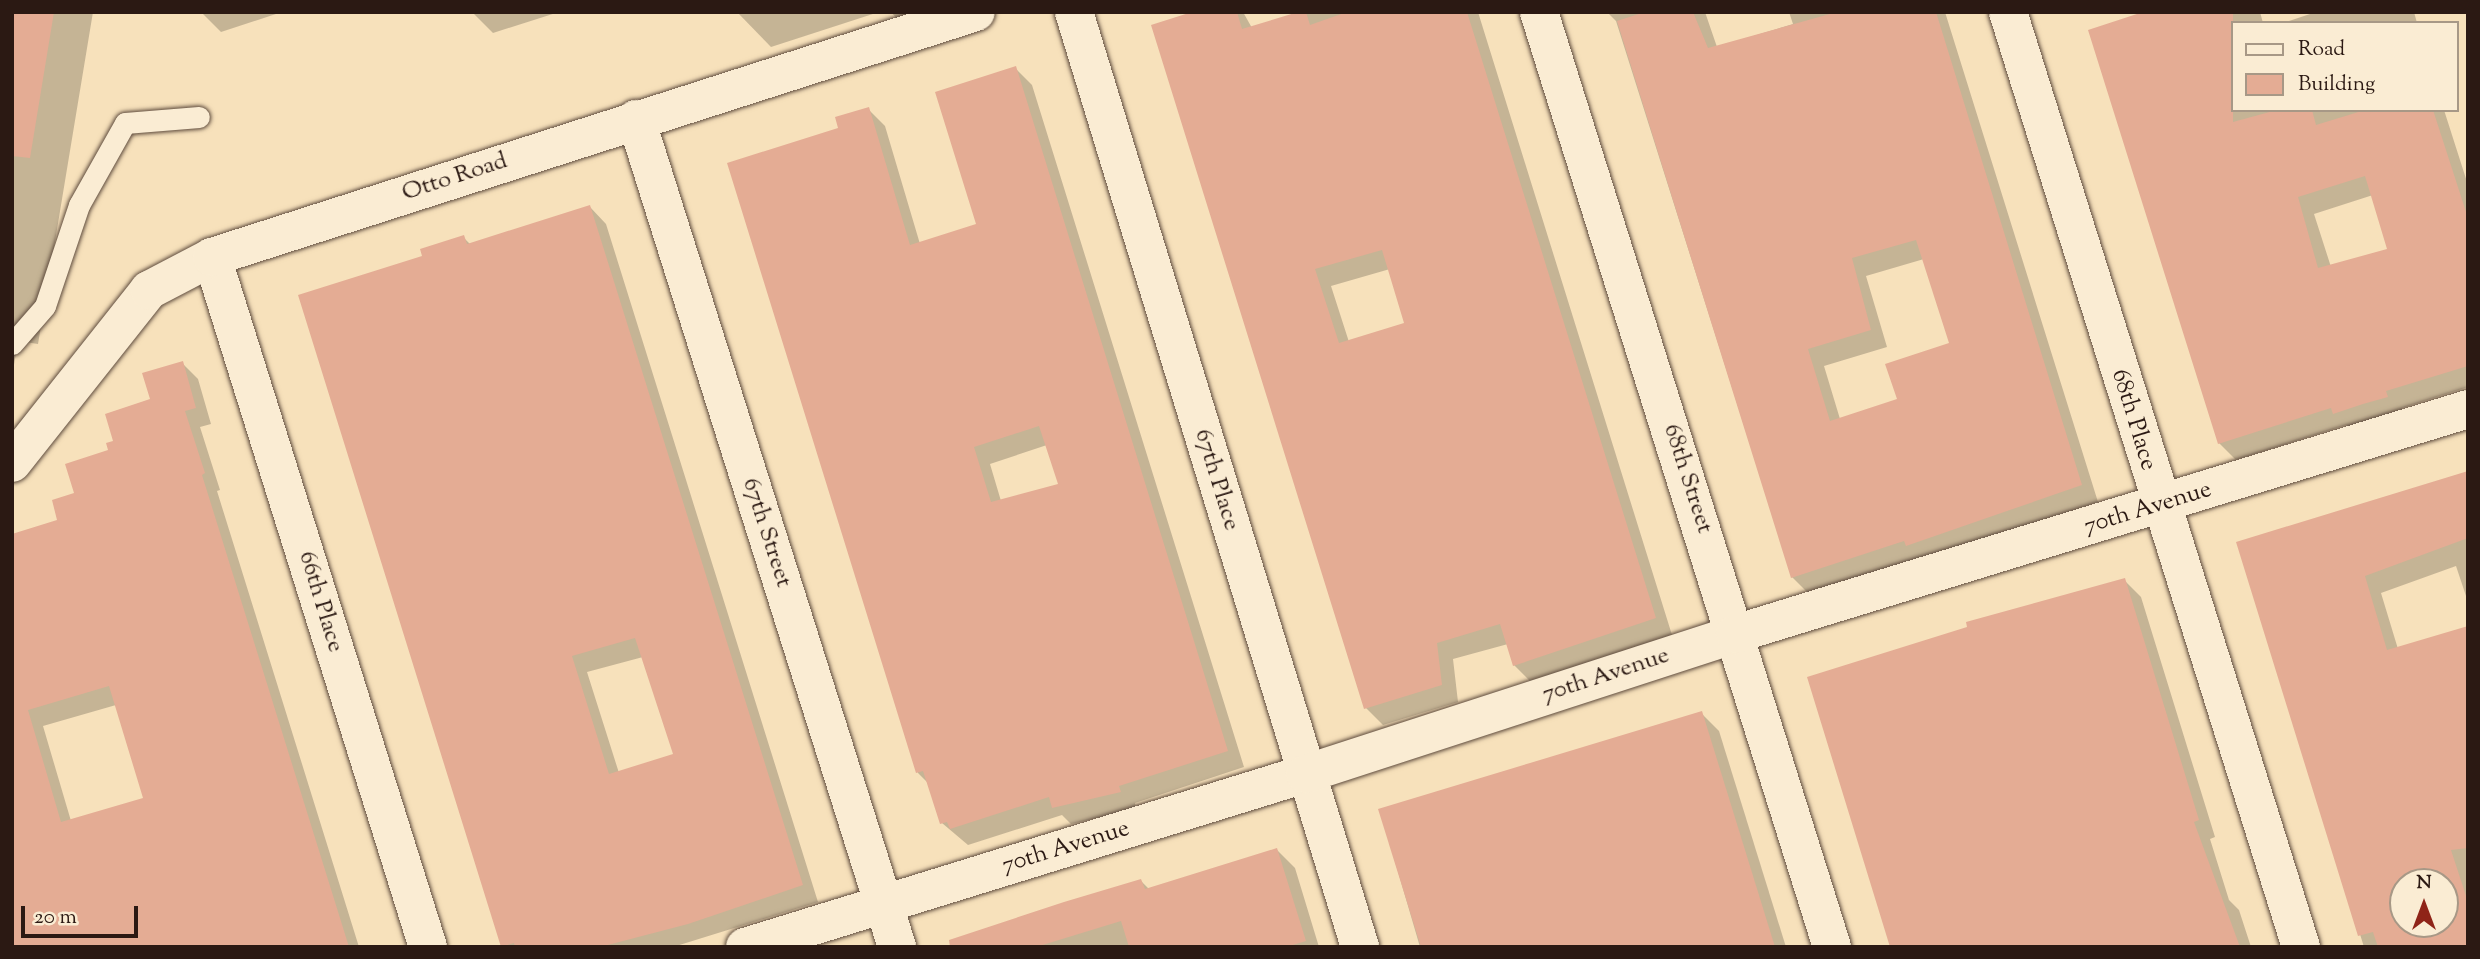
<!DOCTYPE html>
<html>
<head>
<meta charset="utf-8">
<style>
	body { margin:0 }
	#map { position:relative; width:2480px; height:959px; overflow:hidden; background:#f7e1bb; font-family:"Sorts Mill Goudy",serif }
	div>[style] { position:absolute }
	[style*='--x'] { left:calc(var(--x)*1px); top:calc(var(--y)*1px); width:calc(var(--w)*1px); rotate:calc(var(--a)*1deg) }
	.shadow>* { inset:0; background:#0003 }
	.building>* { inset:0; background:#e4ac94 }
	.roads { filter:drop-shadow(0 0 2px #5e4b3d) drop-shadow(0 0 2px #5e4b3d) }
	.service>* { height:21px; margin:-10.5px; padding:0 10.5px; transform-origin:10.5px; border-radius:10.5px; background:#faecd3 }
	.minor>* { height:38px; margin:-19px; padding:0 19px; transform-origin:19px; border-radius:19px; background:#faecd3 }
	span { translate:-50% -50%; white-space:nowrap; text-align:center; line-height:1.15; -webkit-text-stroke:5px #faecd3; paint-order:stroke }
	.street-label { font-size:24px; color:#2b1913 }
	.frame { position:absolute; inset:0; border:14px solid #2b1913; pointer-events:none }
	.legend { position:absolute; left:2231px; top:21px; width:228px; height:91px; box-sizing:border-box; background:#faecd3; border:2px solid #a79886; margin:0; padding:9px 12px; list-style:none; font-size:21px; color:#2b1913 }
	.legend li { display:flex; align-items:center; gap:14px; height:35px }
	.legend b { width:35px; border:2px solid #a79886 }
	.north { position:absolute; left:2389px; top:868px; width:70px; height:70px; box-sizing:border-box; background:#faecd3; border:2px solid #a79886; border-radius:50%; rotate:0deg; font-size:19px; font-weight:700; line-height:28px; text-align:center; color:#2b1913 }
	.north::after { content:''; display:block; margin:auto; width:24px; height:32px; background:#8f2418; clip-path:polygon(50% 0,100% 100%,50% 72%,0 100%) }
	.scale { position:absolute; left:21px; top:906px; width:117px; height:32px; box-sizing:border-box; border:4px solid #2b1913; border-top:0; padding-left:9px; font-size:21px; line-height:24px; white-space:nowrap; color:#2b1913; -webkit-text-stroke:5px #faecd3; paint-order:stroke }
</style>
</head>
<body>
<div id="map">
	<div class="shadow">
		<i style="clip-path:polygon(12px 12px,93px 12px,38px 344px,18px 341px,12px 377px)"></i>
		<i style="clip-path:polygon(201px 12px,282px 12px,221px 32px)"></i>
		<i style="clip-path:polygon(472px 12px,559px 12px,493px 33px)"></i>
		<i style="clip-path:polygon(737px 12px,879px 12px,771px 47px)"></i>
		<i style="clip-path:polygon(891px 12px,930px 12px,900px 22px)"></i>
		<i style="clip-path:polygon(evenodd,1198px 12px,1243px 12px,1252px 28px,1305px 12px,1478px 12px,1672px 635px,1531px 682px,1514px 665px,1508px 644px,1453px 659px,1458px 702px,1383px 725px,1366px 708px,1198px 12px,1390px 269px,1406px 324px,1349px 342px,1331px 286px,1390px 269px)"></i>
		<i style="clip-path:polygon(evenodd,1607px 12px,1705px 12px,1717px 47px,1793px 24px,1789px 12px,1945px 12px,2098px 502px,1924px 563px,1809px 594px,1792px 577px,1616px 21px,1607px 12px,1924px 259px,1951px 345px,1899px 400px,1840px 419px,1824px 366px,1887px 347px,1866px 276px,1924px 259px)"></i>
		<i style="clip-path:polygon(evenodd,2149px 12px,2260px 12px,2263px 23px,2233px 23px,2233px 110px,2444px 110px,2468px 185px,2468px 387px,2402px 408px,2404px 413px,2351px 429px,2346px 425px,2236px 460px,2219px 443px,2149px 12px,2373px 195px,2390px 250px,2331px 267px,2314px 214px,2373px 195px)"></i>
		<i style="clip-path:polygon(2414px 12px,2417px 23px,2283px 23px,2316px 12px)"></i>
		<i style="clip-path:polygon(evenodd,1015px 68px,1032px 85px,1244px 767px,1135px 803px,1136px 809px,1071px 824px,1062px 815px,968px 845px,942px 823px,929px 784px,918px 773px,729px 164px,840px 129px,868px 109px,885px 126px,920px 244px,978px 226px,1015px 68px,1047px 445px,1060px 485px,1001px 501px,990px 464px,1047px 445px)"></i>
		<i style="clip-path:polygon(evenodd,590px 207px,606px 224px,818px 902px,673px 947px,504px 947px,301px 296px,425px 258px,463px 237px,470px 244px,590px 207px,643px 657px,675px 755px,619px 773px,587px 672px,643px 657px)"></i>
		<i style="clip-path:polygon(evenodd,182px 363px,198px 379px,211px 424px,200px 427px,220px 490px,217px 491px,359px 947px,20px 947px,12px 609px,76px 494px,182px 363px,116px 705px,145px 799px,71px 821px,43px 726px,116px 705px)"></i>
		<i style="clip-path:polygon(evenodd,2468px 473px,2468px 602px,2456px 566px,2381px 593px,2398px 649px,2468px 628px,2468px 947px,2364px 947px,2238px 543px,2468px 473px,2403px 882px,2445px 882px,2445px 924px,2403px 924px,2403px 882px)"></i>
		<i style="clip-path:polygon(2124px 580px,2141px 597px,2215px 837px,2210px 839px,2229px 900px,2239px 910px,2251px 947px,1897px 947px)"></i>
		<i style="clip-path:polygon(1701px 713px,1719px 731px,1786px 947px,1420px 947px,1380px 810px)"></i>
		<i style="clip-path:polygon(1277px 850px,1295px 868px,1319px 947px,955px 947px,1141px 881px,1150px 890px)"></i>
	</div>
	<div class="building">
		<i style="clip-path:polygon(12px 12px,54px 12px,30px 158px,12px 156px)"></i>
		<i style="clip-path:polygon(evenodd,1192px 12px,1237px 12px,1242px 29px,1298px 12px,1306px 12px,1310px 25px,1347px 12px,1467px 12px,1656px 618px,1513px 666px,1500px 624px,1437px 643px,1442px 685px,1364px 709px,1151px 25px,1192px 12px,1382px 250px,1404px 323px,1339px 343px,1315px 269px,1382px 250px)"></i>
		<i style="clip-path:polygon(evenodd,1645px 12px,1693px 12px,1708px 48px,1837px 12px,1936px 12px,2082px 485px,1906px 546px,1904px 541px,1791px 578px,1617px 21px,1645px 12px,1916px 240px,1949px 343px,1885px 364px,1897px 399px,1830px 421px,1808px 349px,1871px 330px,1852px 258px,1916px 240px)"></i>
		<i style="clip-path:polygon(evenodd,2143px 12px,2233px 12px,2233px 122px,2277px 110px,2312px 110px,2316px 125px,2365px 110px,2433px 110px,2468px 218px,2468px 366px,2386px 391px,2388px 397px,2363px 404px,2333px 414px,2331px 408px,2218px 444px,2088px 30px,2143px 12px,2365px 176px,2387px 249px,2318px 268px,2298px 197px,2365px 176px)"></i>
		<i style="clip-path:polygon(evenodd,1016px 66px,1228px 751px,1119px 786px,1121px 792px,1052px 808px,1049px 797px,950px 829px,947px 822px,940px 824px,923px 771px,916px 773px,727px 163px,838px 128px,835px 117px,869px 107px,910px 245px,976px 224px,935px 92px,1016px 66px,1039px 426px,1058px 484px,991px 502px,974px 447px,1039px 426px)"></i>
		<i style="clip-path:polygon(evenodd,590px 205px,803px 885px,688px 924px,600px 947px,515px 947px,514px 943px,501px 947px,298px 295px,422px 256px,420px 249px,464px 235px,467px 244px,590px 205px,635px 638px,673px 754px,609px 774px,572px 656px,635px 638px)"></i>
		<i style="clip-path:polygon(evenodd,183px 361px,196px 408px,185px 411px,205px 473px,202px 475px,349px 947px,12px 947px,12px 534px,57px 520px,52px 500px,74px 493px,65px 464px,108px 450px,106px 443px,113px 441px,105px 414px,150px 399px,142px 373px,183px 361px,109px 686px,143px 798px,61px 822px,28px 710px,109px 686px)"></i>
		<i style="clip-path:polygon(evenodd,2468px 471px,2468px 538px,2365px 576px,2387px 650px,2468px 626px,2468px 848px,2451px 850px,2468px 902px,2468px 947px,2378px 947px,2373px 932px,2358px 936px,2236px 542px,2468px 471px,2403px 882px,2445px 882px,2445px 924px,2403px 924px,2403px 882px)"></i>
		<i style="clip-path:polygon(2125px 578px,2199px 820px,2194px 822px,2240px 947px,1890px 947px,1807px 677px,1967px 627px,1966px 622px)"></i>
		<i style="clip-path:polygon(1702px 711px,1775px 947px,1421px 947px,1378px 809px)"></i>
		<i style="clip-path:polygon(1277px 848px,1306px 941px,1286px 947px,1129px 947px,1121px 921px,1036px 947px,950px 947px,949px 940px,1064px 902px,1141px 879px,1145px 889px)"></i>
	</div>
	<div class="roads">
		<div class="service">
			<i style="--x:12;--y:344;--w:50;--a:-49"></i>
			<i style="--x:45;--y:306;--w:107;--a:-71.4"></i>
			<i style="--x:79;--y:205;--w:94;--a:-60.7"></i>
			<i style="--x:125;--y:123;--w:74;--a:-4.6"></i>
		</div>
		<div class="minor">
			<i style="--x:1074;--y:12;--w:978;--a:72.99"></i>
			<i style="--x:1539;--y:12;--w:980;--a:72.6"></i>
			<i style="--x:2008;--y:12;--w:980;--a:72.6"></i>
			<i style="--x:636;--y:119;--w:868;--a:72.5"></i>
			<i style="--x:212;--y:257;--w:723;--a:72.62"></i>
			<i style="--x:12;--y:463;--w:221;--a:-51.6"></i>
			<i style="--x:149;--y:290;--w:71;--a:-27.6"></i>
			<i style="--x:212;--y:257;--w:802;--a:-17.78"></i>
			<i style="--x:745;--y:947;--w:586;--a:-17.17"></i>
			<i style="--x:1305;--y:774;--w:452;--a:-18"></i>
			<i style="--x:1735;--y:634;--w:767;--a:-17.06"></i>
		</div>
	</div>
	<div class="street-label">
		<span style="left:455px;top:178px;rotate:-18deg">Otto Road</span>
		<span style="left:2133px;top:420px;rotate:73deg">68th Place</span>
		<span style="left:1687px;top:479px;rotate:72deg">68th Street</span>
		<span style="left:1216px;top:480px;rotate:73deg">67th Place</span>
		<span style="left:2148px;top:509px;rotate:-17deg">70th Avenue</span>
		<span style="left:766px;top:533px;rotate:72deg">67th Street</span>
		<span style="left:320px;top:602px;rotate:73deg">66th Place</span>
		<span style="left:1606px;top:676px;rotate:-18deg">70th Avenue</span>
		<span style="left:1066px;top:848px;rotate:-17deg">70th Avenue</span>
	</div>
	<div class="frame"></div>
	<ul class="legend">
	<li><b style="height:9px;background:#faecd3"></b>Road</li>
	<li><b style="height:19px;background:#e4ac94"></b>Building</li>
	</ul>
	<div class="north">N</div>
	<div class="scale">20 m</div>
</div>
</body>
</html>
